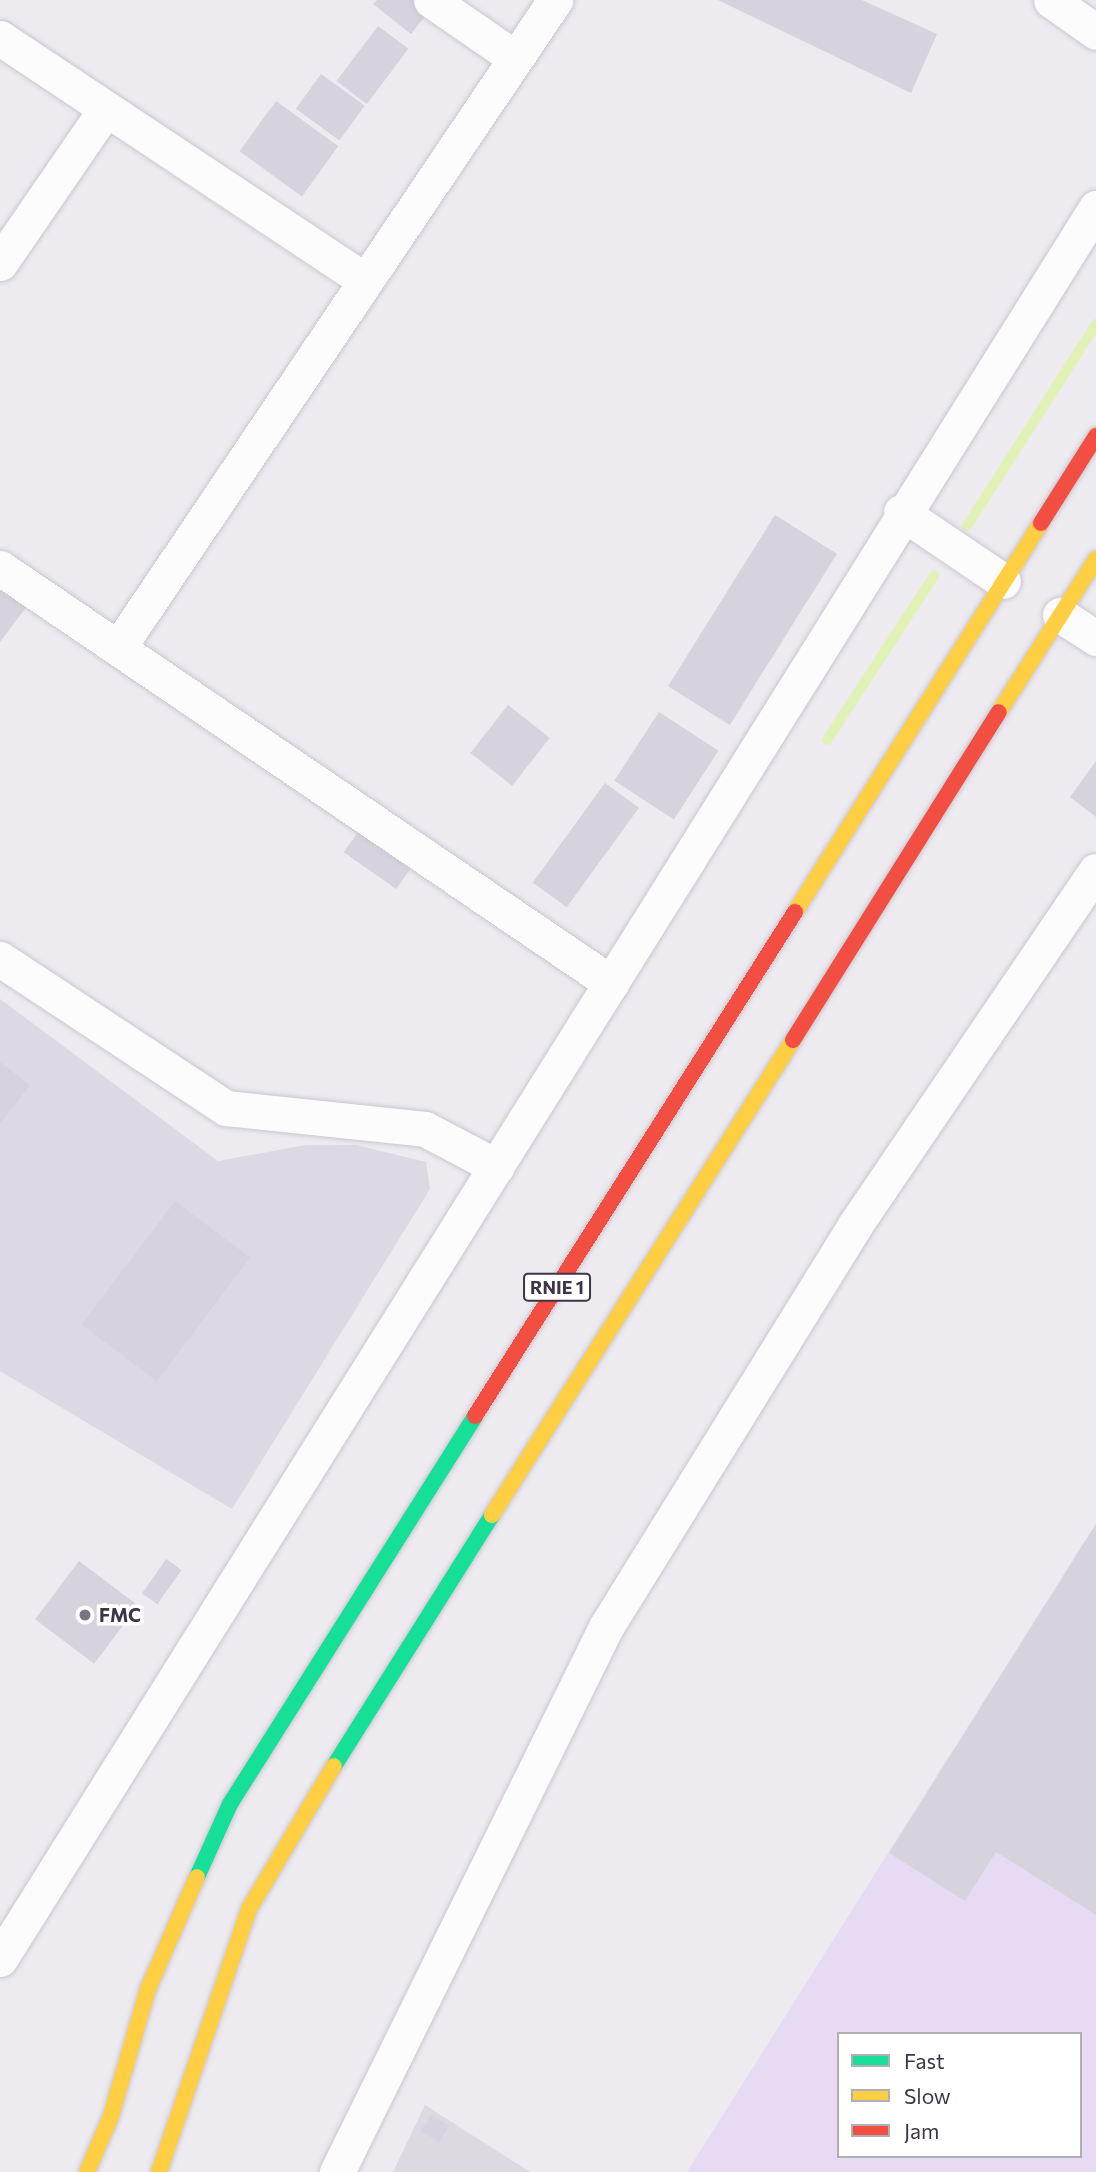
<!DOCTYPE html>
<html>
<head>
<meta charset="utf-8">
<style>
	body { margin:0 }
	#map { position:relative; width:1096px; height:2172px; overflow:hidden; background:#edeaf0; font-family:Commissioner,sans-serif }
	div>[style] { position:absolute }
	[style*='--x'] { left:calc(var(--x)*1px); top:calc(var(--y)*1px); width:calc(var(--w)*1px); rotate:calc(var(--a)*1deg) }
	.commercial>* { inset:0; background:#e7dbf4 }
	.industrial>* { inset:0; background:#ddd9e3 }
	.parking>* { inset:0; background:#dcd9e0 }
	.stream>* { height:10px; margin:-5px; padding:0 5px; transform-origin:5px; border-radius:5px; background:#e1f2b6 }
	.building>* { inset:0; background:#d7d3dc; transform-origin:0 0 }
	.roads { filter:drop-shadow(0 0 2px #cbc6cf) drop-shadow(0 0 2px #cbc6cf) }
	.street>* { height:35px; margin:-17.5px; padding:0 17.5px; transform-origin:17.5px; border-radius:17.5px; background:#fcfcfd }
	.fast>* { height:16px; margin:-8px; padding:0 8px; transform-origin:8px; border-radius:8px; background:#16e098 }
	.slow>* { height:16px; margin:-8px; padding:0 8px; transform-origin:8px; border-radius:8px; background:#ffcf43 }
	.jam>* { height:16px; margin:-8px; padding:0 8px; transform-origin:8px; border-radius:8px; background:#f24e42 }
	.dots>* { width:19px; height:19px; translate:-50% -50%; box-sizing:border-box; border:4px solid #fff; border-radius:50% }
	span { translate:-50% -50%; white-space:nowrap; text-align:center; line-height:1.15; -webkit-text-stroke:7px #fff; paint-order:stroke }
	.shield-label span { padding:2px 5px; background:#fff; border:2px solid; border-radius:5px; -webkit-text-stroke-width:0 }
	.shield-label { font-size:18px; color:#3e3547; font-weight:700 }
	.poi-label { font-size:19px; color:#3e3547; font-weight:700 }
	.left { translate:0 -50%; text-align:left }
	.legend { position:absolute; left:837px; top:2032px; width:245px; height:126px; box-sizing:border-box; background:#fff; border:2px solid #b2aeb5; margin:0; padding:9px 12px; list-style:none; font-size:21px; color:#3e3547 }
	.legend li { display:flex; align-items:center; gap:14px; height:35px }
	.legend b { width:35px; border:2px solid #b2aeb5 }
</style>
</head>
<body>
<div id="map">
	<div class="commercial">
		<i style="clip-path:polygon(evenodd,1096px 1523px,1096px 2172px,687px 2172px,1096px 1523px,839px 2034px,1080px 2034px,1080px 2156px,839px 2156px,839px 2034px)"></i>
	</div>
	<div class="industrial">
		<i style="clip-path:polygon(0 999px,218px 1161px,306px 1145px,356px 1145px,426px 1162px,430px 1189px,232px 1509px,0 1371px)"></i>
	</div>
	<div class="parking">
		<i style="clip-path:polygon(425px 2105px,530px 2172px,393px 2172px)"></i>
	</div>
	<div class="stream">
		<i style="--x:967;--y:526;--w:240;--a:-57.4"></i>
		<i style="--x:827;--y:740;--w:196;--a:-56.9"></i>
	</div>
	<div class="building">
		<i style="clip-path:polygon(377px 0,434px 0,436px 2px,411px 34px,373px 4px)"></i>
		<i style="clip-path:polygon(718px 0,862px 0,937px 34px,911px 93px)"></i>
		<i style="left:378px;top:26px;width:38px;height:69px;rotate:37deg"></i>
		<i style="left:321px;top:74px;width:54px;height:43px;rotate:36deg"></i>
		<i style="left:276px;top:101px;width:77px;height:62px;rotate:36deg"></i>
		<i style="left:775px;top:515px;width:73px;height:202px;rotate:32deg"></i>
		<i style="clip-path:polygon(0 584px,28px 605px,0 642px)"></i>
		<i style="left:508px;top:705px;width:53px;height:61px;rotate:38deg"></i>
		<i style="left:659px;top:712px;width:71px;height:82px;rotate:33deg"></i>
		<i style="clip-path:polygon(1096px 761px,1096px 817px,1070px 797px)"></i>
		<i style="left:605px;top:783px;width:42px;height:123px;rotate:36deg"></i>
		<i style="left:365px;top:822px;width:64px;height:37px;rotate:35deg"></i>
		<i style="clip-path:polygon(0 1062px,30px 1085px,0 1124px)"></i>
		<i style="left:175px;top:1201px;width:94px;height:155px;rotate:37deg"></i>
		<i style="clip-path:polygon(1096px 1524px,1096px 1915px,996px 1852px,965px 1901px,889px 1853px)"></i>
		<i style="left:166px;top:1559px;width:19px;height:42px;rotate:35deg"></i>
		<i style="left:79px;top:1561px;width:74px;height:73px;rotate:37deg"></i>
		<i style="left:431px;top:2115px;width:21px;height:19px;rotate:31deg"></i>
	</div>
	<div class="roads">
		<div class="street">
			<i style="--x:431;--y:0;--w:102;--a:34.6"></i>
			<i style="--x:1051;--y:0;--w:55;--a:35.4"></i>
			<i style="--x:0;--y:38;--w:439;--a:33.6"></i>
			<i style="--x:0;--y:263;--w:186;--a:-55.5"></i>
			<i style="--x:901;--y:512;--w:123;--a:34.1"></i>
			<i style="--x:0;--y:568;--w:739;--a:34.18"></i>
			<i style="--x:1060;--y:615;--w:43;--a:32.6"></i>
			<i style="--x:118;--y:648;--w:782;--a:-56"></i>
			<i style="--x:0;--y:959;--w:271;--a:33.4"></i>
			<i style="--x:226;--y:1108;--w:200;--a:6"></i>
			<i style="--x:425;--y:1129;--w:81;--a:27.8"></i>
			<i style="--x:0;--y:1959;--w:2066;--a:-57.96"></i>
			<i style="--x:337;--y:2172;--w:608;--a:-63.73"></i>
			<i style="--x:606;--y:1627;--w:473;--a:-58.2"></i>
			<i style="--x:855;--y:1225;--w:428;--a:-55.8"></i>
		</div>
		<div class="fast">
			<i style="--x:334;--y:1766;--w:297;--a:-57.8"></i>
			<i style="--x:197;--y:1877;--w:80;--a:-65.7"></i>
			<i style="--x:230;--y:1804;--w:459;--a:-57.7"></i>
		</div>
		<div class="slow">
			<i style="--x:999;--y:712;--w:181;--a:-57.6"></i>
			<i style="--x:795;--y:912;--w:460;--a:-57.7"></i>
			<i style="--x:492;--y:1515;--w:562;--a:-57.64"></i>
			<i style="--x:87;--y:2172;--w:61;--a:-66.8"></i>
			<i style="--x:111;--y:2116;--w:132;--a:-73.8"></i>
			<i style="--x:148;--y:1989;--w:122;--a:-66.4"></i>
			<i style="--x:159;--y:2172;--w:278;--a:-71.1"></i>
			<i style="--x:249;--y:1909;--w:166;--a:-59.3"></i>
		</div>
		<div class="jam">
			<i style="--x:1041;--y:523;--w:103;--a:-57.7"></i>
			<i style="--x:793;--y:1040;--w:387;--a:-57.9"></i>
			<i style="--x:475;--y:1416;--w:597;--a:-57.59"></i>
		</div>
	</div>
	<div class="dots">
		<i style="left:85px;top:1615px;background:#7b7482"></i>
	</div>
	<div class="shield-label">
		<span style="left:557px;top:1287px">RNIE 1</span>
	</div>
	<div class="poi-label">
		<span class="left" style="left:99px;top:1615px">FMC</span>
	</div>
	<ul class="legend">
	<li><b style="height:9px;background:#16e098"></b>Fast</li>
	<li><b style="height:9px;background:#ffcf43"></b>Slow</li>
	<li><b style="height:9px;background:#f24e42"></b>Jam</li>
	</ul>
</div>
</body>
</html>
